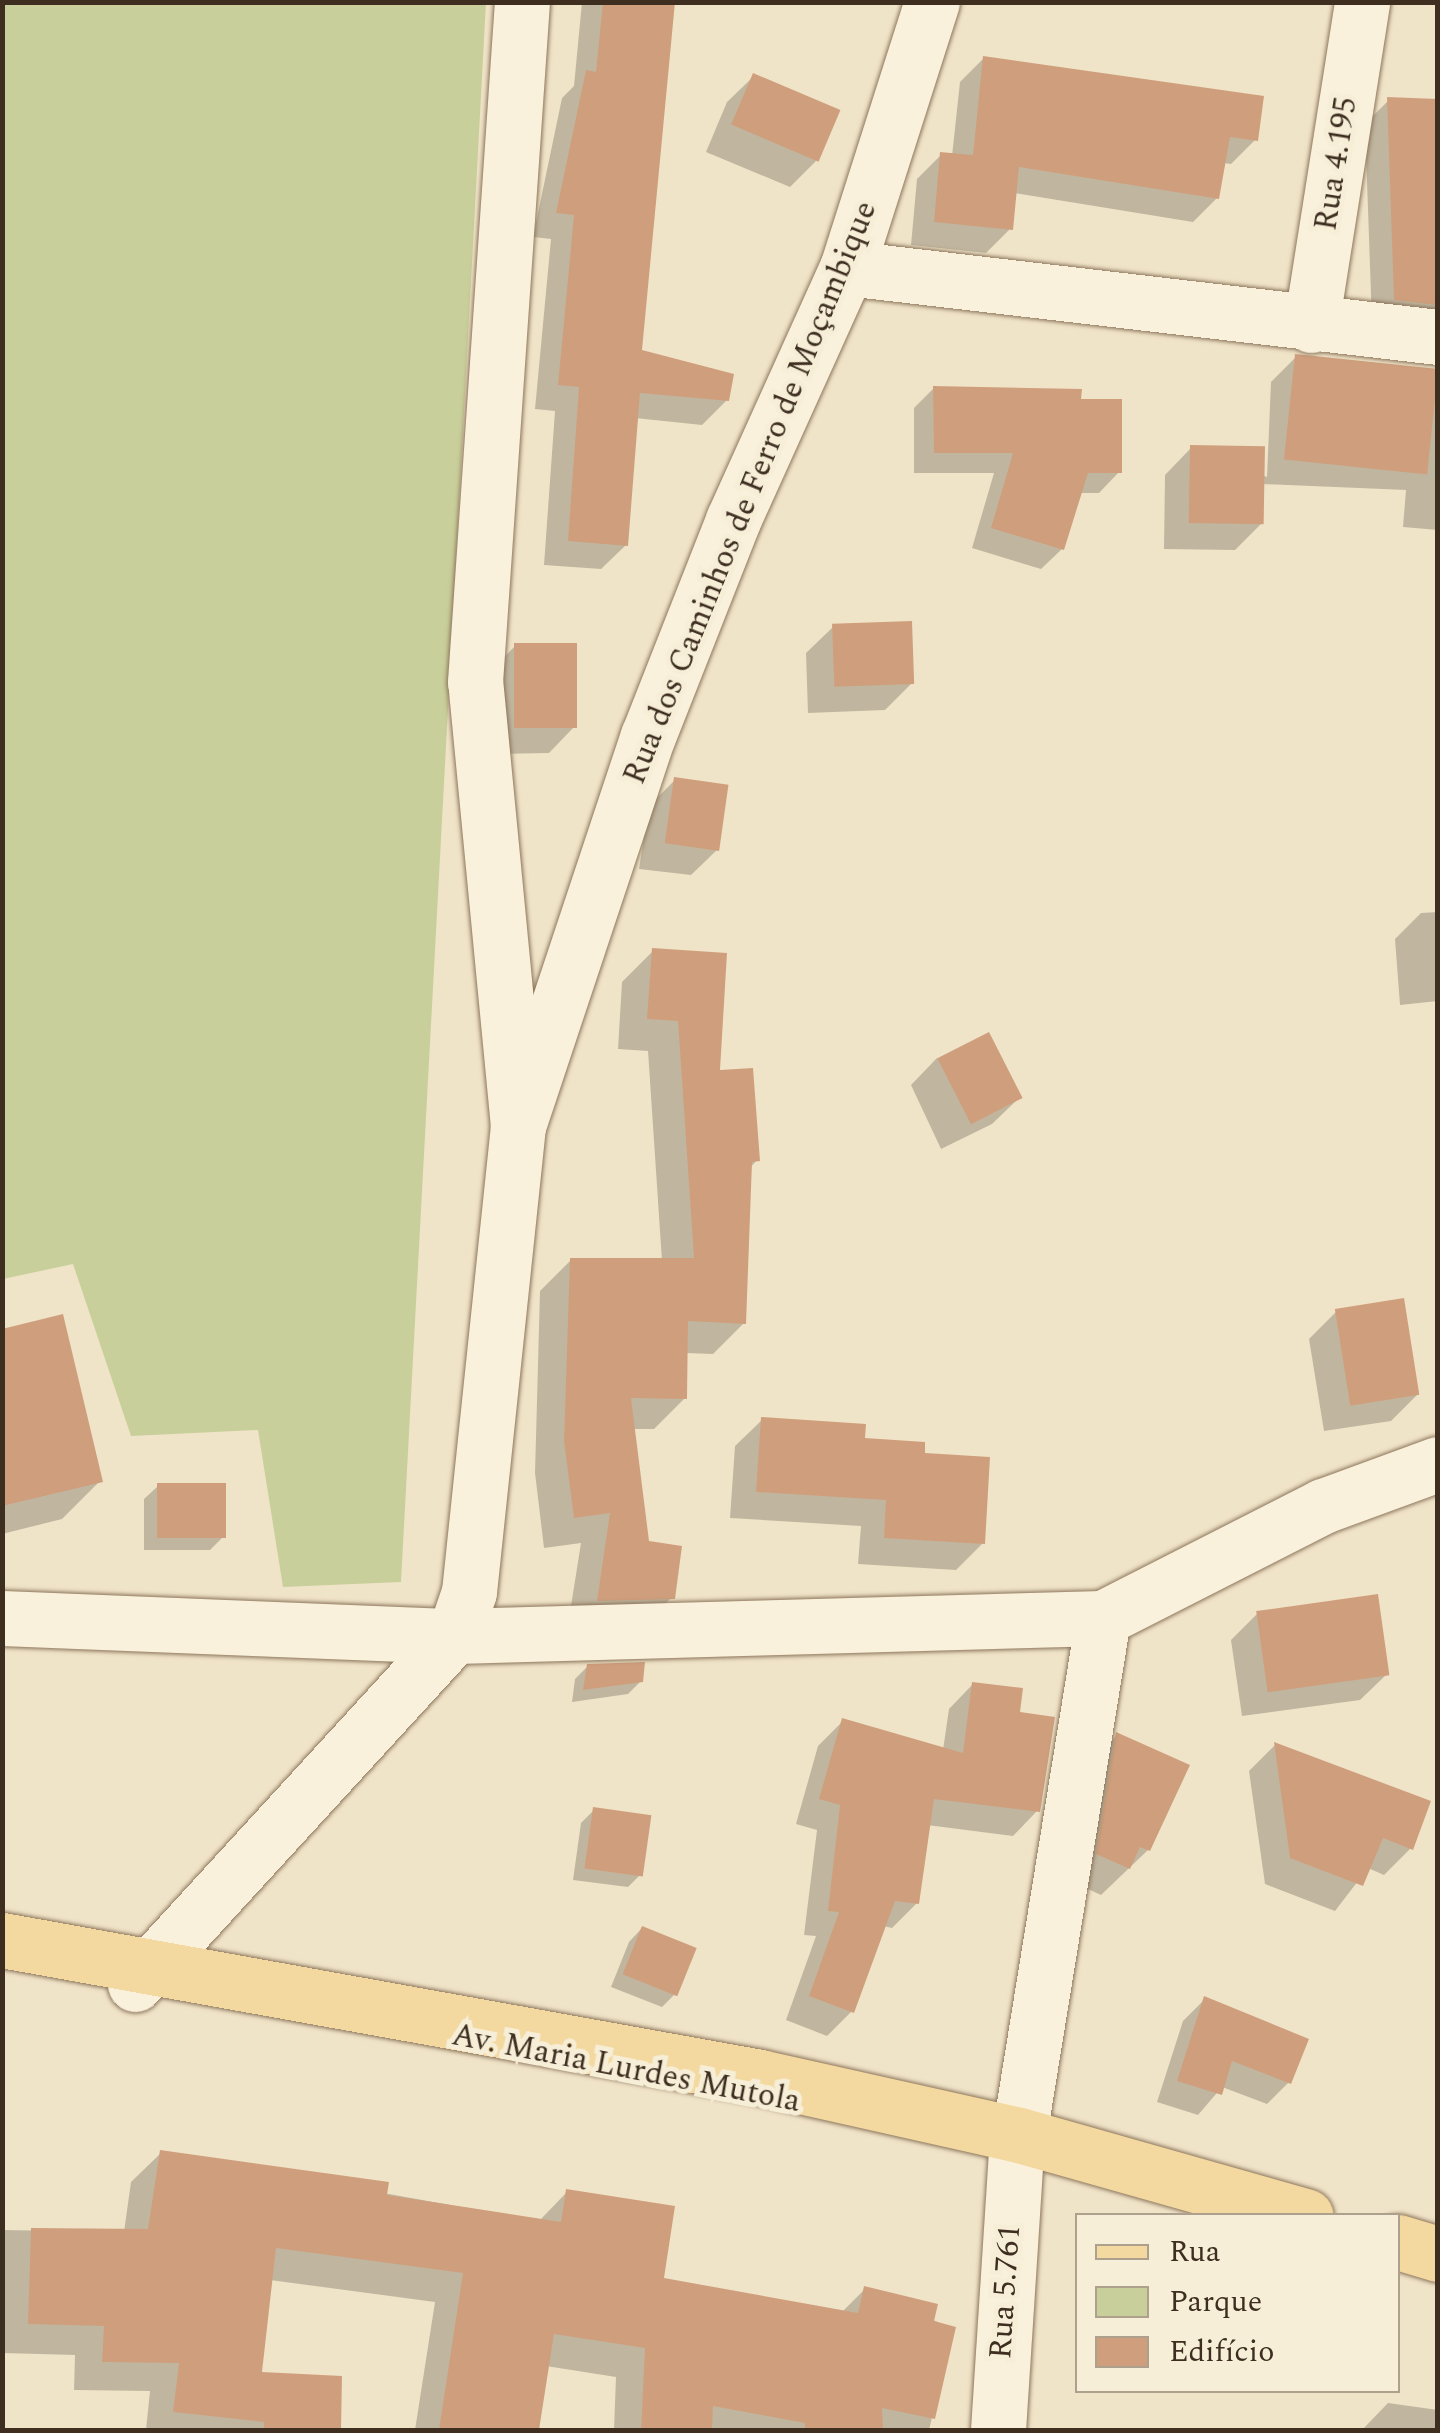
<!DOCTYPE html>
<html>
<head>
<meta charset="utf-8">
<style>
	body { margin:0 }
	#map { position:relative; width:1440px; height:2433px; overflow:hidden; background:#f0e4c8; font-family:Spectral,serif }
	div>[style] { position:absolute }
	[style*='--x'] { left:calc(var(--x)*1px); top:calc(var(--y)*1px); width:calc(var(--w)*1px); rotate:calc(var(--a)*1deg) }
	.green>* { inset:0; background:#c9cf9b }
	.shadow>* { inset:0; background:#0003 }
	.building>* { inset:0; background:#cf9f7d; transform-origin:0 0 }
	.roads { filter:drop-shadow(0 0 2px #8d765c) drop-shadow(0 0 2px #8d765c) }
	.street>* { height:55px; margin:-27.5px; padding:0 27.5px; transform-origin:27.5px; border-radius:27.5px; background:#faf1dc }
	.secondary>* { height:55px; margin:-27.5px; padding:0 27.5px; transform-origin:27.5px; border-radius:27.5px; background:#faf1dc }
	.primary>* { height:55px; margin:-27.5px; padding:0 27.5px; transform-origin:27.5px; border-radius:27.5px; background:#f3d9a0 }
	span { translate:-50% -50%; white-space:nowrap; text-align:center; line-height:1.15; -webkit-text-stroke:10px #f7eed8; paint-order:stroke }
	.street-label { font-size:32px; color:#3d2e20 }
	.frame { position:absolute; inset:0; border:5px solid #3d2e20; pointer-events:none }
	.legend { position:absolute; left:1075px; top:2213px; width:325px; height:180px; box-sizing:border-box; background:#f7eed8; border:2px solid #ada18e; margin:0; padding:12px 18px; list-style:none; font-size:30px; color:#3d2e20 }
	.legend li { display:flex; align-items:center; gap:20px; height:50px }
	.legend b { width:50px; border:2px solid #ada18e }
</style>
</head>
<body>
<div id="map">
	<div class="green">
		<i style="clip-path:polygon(2px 3px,486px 3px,401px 1582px,283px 1587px,258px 1430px,131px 1436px,73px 1264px,3px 1279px)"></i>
	</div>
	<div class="shadow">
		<i style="clip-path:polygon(582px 2px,673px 2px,640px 352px,727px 400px,702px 425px,635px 418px,626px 545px,601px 569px,544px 565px,555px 411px,535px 409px,551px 239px,533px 237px,562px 98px,574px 86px)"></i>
		<i style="clip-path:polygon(984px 58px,1255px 140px,1231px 164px,1223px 163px,1217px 198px,1193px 222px,1014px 193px,1010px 229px,986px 253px,911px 245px,917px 179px,941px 155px,952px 156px,960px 82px)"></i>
		<i style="clip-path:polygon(754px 76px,816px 161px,790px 187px,706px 152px,727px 102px)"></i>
		<i style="clip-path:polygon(1388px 101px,1438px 107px,1438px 342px,1372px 323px,1365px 124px)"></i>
		<i style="clip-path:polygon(1296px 357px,1438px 370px,1438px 530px,1403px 527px,1406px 490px,1262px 484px,1262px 523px,1235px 550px,1164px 549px,1165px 475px,1191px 448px,1267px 477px,1271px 382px)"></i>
		<i style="clip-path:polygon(934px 388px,1079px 402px,1119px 472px,1099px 493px,1080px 493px,1062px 549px,1041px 569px,972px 548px,994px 473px,914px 473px,914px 408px)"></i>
		<i style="clip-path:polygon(833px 627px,912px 683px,885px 710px,808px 713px,806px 653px)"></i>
		<i style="clip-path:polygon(515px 646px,575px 726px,549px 753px,490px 754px,489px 673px)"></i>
		<i style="clip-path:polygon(675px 780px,718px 849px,691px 875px,639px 869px,649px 806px)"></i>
		<i style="clip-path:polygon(1438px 912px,1438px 1001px,1400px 1005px,1395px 939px,1421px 913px)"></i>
		<i style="clip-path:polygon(653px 951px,757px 1160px,750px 1168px,744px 1323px,713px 1354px,685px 1353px,685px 1398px,654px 1429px,632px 1429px,647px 1543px,672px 1597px,641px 1629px,567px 1631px,581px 1543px,544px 1548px,535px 1473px,540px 1291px,571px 1260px,662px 1261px,648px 1051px,618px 1049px,622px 982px)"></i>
		<i style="clip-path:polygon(937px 1058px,1019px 1098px,992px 1124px,941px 1149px,911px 1085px)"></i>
		<i style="clip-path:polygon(1336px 1312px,1418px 1394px,1391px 1421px,1324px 1431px,1309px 1339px)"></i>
		<i style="clip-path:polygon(2px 1331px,100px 1481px,62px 1519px,2px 1534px)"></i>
		<i style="clip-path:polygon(762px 1420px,922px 1456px,983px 1543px,956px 1570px,858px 1564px,861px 1526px,730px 1518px,735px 1446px)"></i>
		<i style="clip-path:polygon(158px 1486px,223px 1537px,210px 1550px,144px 1550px,144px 1499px)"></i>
		<i style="clip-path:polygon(1258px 1613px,1387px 1674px,1360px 1700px,1242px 1716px,1231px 1640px)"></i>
		<i style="clip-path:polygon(588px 1666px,641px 1681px,628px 1694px,572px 1702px,575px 1679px)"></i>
		<i style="clip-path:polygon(973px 1684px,1017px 1715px,1037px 1811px,1013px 1836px,927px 1825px,917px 1903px,892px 1928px,883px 1926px,852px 2011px,827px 2036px,786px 2020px,816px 1936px,804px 1935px,817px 1830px,796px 1824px,818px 1746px,843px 1721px,943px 1750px,949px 1709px)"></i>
		<i style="clip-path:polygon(1117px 1735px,1148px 1850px,1101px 1895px,1071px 1881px,1090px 1762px)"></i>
		<i style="clip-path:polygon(1275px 1745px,1411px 1848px,1384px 1875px,1368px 1868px,1335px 1911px,1265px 1884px,1249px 1771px)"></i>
		<i style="clip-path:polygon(594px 1810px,641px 1874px,628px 1887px,573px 1880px,581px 1823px)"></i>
		<i style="clip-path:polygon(642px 1928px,675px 1994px,662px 2007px,611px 1987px,629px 1942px)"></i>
		<i style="clip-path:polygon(1205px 1999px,1289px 2082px,1267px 2104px,1222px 2087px,1198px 2115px,1157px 2102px,1183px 2021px)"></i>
		<i style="clip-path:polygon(161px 2153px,539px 2221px,567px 2192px,661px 2280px,841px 2313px,865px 2289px,953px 2329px,929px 2430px,614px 2430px,616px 2377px,546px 2366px,536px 2430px,415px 2430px,435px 2302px,270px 2280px,259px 2374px,340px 2379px,338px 2430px,146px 2430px,150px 2391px,74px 2390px,75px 2355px,2px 2353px,2px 2230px,124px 2232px,131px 2182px)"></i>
		<i style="clip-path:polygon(1388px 2403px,1438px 2410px,1438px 2430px,1362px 2430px)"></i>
	</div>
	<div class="building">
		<i style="clip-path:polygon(603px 2px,675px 2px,642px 350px,734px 374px,729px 401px,640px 393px,628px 546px,568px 541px,579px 387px,558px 385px,574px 215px,556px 213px,586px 70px,596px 72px)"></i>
		<i style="clip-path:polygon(983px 56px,1264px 96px,1258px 141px,1230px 137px,1219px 199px,1019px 167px,1013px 230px,934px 222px,940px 152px,973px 155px)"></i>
		<i style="left:753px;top:73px;width:95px;height:56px;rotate:23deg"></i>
		<i style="clip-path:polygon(1387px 97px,1438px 99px,1438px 305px,1394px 300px)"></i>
		<i style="left:1295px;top:354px;width:144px;height:106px;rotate:6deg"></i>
		<i style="clip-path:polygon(933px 386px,1082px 389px,1081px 399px,1122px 399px,1122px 473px,1088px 473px,1064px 550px,991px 528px,1013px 453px,934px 453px)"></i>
		<i style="left:1190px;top:445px;width:75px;height:78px;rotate:1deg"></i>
		<i style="left:912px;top:621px;width:63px;height:80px;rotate:88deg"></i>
		<i style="left:514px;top:643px;width:63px;height:85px"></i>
		<i style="left:674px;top:777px;width:55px;height:67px;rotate:8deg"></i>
		<i style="clip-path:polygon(652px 948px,727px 953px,720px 1070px,753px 1068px,760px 1161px,752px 1162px,746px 1324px,688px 1321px,687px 1399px,631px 1398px,649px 1541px,682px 1546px,675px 1599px,597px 1601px,610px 1513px,574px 1518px,564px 1441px,570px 1258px,694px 1258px,678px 1021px,647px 1019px)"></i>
		<i style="left:989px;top:1032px;width:74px;height:58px;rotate:63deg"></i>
		<i style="left:1404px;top:1298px;width:98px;height:70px;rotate:81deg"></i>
		<i style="clip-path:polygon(63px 1314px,103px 1482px,2px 1506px,2px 1329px)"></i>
		<i style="clip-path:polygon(761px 1417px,866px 1424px,865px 1438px,925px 1442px,925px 1453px,990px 1457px,985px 1544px,884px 1538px,886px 1500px,756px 1492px)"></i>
		<i style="left:157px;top:1483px;width:69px;height:55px"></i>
		<i style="left:1378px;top:1594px;width:82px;height:123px;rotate:82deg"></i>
		<i style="clip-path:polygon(645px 1662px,643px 1682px,583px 1690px,587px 1664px)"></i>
		<i style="clip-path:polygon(972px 1682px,1023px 1688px,1020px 1712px,1055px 1717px,1040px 1812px,934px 1799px,919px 1904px,895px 1901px,854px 2013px,809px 1996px,839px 1912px,828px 1911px,840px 1805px,819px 1799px,842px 1718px,963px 1753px)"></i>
		<i style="clip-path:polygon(1116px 1732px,1190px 1765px,1150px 1851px,1140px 1847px,1130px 1869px,1096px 1854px)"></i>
		<i style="clip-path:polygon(1274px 1742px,1431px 1801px,1413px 1850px,1383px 1838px,1363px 1886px,1290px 1858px)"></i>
		<i style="left:593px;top:1807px;width:59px;height:62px;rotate:8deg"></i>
		<i style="left:642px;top:1926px;width:59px;height:52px;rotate:22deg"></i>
		<i style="clip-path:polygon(1204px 1996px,1309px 2039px,1291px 2084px,1232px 2061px,1222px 2095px,1177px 2081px)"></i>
		<i style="clip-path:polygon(160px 2150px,389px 2182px,387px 2195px,561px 2222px,566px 2189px,675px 2206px,664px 2278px,858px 2313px,864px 2286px,938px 2304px,934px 2321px,956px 2327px,935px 2419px,882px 2408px,883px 2430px,805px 2430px,805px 2423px,713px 2406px,712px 2430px,641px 2430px,645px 2348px,554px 2334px,539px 2430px,439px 2430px,463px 2273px,276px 2248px,262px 2372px,342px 2376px,341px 2430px,264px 2430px,264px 2422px,173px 2412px,179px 2363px,102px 2362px,104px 2326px,28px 2324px,31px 2228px,148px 2229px)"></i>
	</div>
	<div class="roads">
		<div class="street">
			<i style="--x:847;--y:268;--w:595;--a:6.66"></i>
			<i style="--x:1311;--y:325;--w:327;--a:-81"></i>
			<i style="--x:518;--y:1126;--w:446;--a:-95.5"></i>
			<i style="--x:475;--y:682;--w:682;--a:-86.05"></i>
			<i style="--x:2;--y:1618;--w:452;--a:2.3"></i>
			<i style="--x:454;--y:1636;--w:649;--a:-1.59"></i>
			<i style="--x:1103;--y:1618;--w:247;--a:-27"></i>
			<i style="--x:1323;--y:1506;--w:122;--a:-20.1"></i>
			<i style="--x:998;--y:2430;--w:278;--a:-86.3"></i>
			<i style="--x:1016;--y:2153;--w:542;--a:-80.76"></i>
		</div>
		<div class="secondary">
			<i style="--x:135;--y:1984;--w:472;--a:-47.5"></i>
			<i style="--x:454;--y:1636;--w:46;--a:-71.2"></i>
			<i style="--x:469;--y:1592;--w:469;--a:-84"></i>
			<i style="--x:518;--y:1126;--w:411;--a:-71.6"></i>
			<i style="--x:648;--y:736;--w:232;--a:-68.5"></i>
			<i style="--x:733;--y:520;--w:277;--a:-65.7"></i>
			<i style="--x:847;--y:268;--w:279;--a:-72.3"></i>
		</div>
		<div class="primary">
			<i style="--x:2;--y:1940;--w:770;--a:10.24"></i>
			<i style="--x:760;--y:2077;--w:265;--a:12.6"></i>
			<i style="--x:1019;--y:2135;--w:298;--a:15.8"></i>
			<i style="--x:1398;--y:2242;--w:42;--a:16.7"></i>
		</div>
	</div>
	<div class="street-label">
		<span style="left:1337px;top:164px;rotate:-81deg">Rua 4.195</span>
		<span style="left:751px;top:493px;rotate:-68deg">Rua dos Caminhos de Ferro de Moçambique</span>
		<span style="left:626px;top:2069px;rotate:11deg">Av. Maria Lurdes Mutola</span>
		<span style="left:1006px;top:2292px;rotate:-86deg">Rua 5.761</span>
	</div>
	<div class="frame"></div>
	<ul class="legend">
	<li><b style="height:12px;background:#f3d9a0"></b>Rua</li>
	<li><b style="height:28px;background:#c9cf9b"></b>Parque</li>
	<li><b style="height:28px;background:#cf9f7d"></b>Edifício</li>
	</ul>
</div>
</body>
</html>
